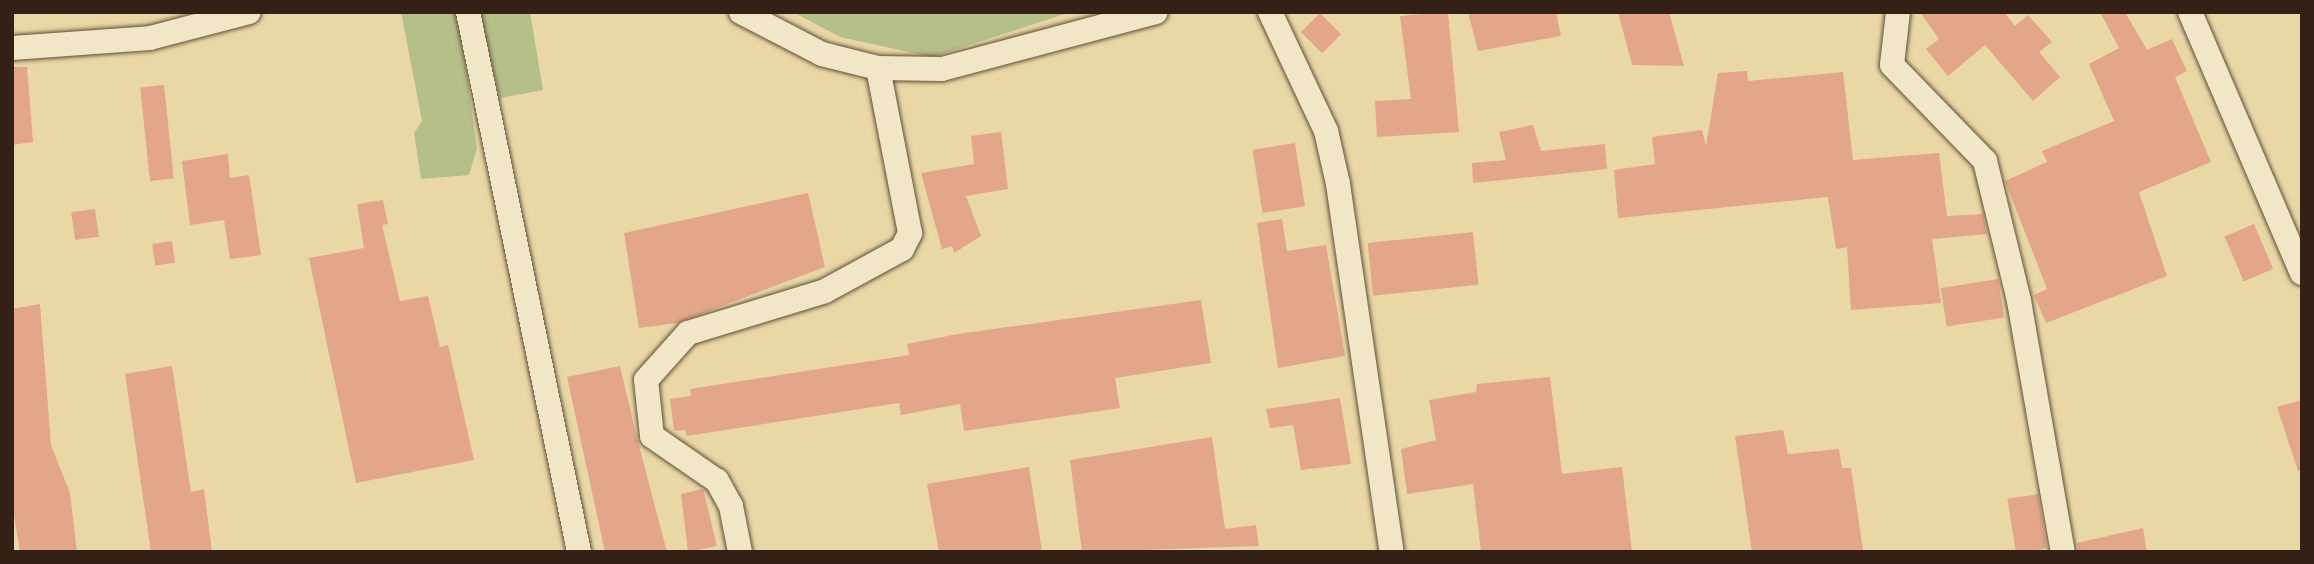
<!DOCTYPE html>
<html>
<head>
<meta charset="utf-8">
<style>
	body { margin:0 }
	#map { position:relative; width:2314px; height:564px; overflow:hidden; background:#e9d8a6; font-family:"IM FELL DW Pica",serif }
	div>[style] { position:absolute }
	[style*='--x'] { left:calc(var(--x)*1px); top:calc(var(--y)*1px); width:calc(var(--w)*1px); rotate:calc(var(--a)*1deg) }
	.green>* { inset:0; background:#b5bf88 }
	.building>* { inset:0; background:#e3a688; transform-origin:0 0 }
	.roads { filter:drop-shadow(0 0 2px #614e38) drop-shadow(0 0 2px #614e38) }
	.minor>* { height:24px; margin:-12px; padding:0 12px; transform-origin:12px; border-radius:12px; background:#f1e6c5 }
	span { translate:-50% -50%; white-space:nowrap; text-align:center; line-height:1.15; -webkit-text-stroke:7px #f1e6c5; paint-order:stroke }
	.frame { position:absolute; inset:0; border:14px solid #342014; pointer-events:none }
</style>
</head>
<body>
<div id="map">
	<div class="green">
		<i style="clip-path:polygon(401px 12px,458px 12px,477px 148px,469px 175px,421px 179px,414px 133px,422px 121px)"></i>
		<i style="clip-path:polygon(479px 12px,530px 12px,543px 90px,500px 98px)"></i>
		<i style="clip-path:polygon(793px 12px,1071px 12px,932px 57px,840px 37px)"></i>
	</div>
	<div class="building">
		<i style="clip-path:polygon(1448px 12px,1459px 132px,1377px 137px,1375px 101px,1411px 99px,1400px 16px)"></i>
		<i style="clip-path:polygon(1468px 12px,1556px 12px,1561px 36px,1478px 51px)"></i>
		<i style="clip-path:polygon(1618px 12px,1669px 12px,1684px 66px,1632px 65px)"></i>
		<i style="clip-path:polygon(1920px 12px,2004px 12px,2015px 26px,2028px 15px,2052px 42px,2039px 52px,2060px 77px,2033px 101px,1985px 45px,1948px 76px,1926px 49px,1939px 39px)"></i>
		<i style="clip-path:polygon(2100px 12px,2125px 12px,2147px 50px,2172px 39px,2187px 71px,2175px 77px,2211px 162px,2139px 192px,2167px 276px,2046px 323px,2034px 295px,2047px 289px,2005px 181px,2047px 162px,2042px 151px,2114px 121px,2089px 64px,2119px 48px)"></i>
		<i style="left:1320px;top:13px;width:30px;height:27px;rotate:45deg"></i>
		<i style="clip-path:polygon(12px 67px,27px 67px,33px 142px,12px 145px)"></i>
		<i style="clip-path:polygon(1747px 71px,1748px 81px,1843px 72px,1853px 160px,1939px 153px,1947px 216px,1983px 214px,1987px 234px,1932px 239px,1941px 303px,1851px 310px,1847px 247px,1836px 249px,1828px 197px,1618px 218px,1614px 170px,1655px 164px,1652px 137px,1702px 130px,1706px 146px,1718px 73px)"></i>
		<i style="left:164px;top:85px;width:94px;height:24px;rotate:84deg"></i>
		<i style="clip-path:polygon(1533px 125px,1541px 151px,1605px 144px,1607px 169px,1473px 183px,1472px 163px,1506px 160px,1499px 132px)"></i>
		<i style="clip-path:polygon(1001px 132px,1008px 189px,966px 196px,981px 236px,954px 253px,952px 246px,942px 249px,921px 173px,974px 164px,971px 136px)"></i>
		<i style="left:1295px;top:143px;width:64px;height:43px;rotate:81deg"></i>
		<i style="clip-path:polygon(228px 154px,230px 178px,249px 175px,261px 255px,230px 259px,224px 220px,190px 225px,182px 161px)"></i>
		<i style="clip-path:polygon(808px 193px,825px 267px,677px 323px,639px 328px,624px 233px)"></i>
		<i style="clip-path:polygon(383px 200px,388px 224px,382px 225px,400px 301px,428px 296px,440px 347px,448px 345px,474px 460px,356px 483px,309px 258px,364px 248px,357px 204px)"></i>
		<i style="left:95px;top:209px;width:28px;height:24px;rotate:82deg"></i>
		<i style="clip-path:polygon(1282px 219px,1287px 251px,1326px 245px,1345px 356px,1278px 368px,1257px 223px)"></i>
		<i style="left:2254px;top:224px;width:49px;height:32px;rotate:67deg"></i>
		<i style="left:1473px;top:232px;width:53px;height:106px;rotate:84deg"></i>
		<i style="left:172px;top:241px;width:22px;height:20px;rotate:82deg"></i>
		<i style="left:1998px;top:279px;width:39px;height:58px;rotate:81deg"></i>
		<i style="clip-path:polygon(1201px 300px,1211px 363px,1115px 378px,1120px 408px,964px 431px,960px 404px,901px 415px,899px 403px,687px 436px,685px 430px,674px 431px,670px 399px,691px 396px,690px 389px,909px 355px,907px 344px,958px 334px)"></i>
		<i style="clip-path:polygon(40px 304px,51px 445px,70px 493px,77px 552px,20px 552px,12px 504px,12px 309px)"></i>
		<i style="clip-path:polygon(172px 366px,191px 492px,204px 489px,212px 552px,151px 552px,125px 374px)"></i>
		<i style="clip-path:polygon(620px 366px,637px 438px,667px 552px,605px 552px,567px 377px)"></i>
		<i style="clip-path:polygon(1550px 377px,1562px 474px,1622px 467px,1632px 552px,1481px 552px,1473px 484px,1407px 494px,1401px 449px,1436px 440px,1429px 400px,1476px 392px,1477px 384px)"></i>
		<i style="clip-path:polygon(1340px 398px,1351px 464px,1301px 470px,1293px 425px,1270px 428px,1266px 409px)"></i>
		<i style="clip-path:polygon(2302px 400px,2302px 470px,2298px 471px,2277px 407px)"></i>
		<i style="clip-path:polygon(1783px 430px,1788px 454px,1839px 449px,1842px 468px,1851px 468px,1863px 550px,1752px 552px,1735px 436px)"></i>
		<i style="clip-path:polygon(1212px 437px,1225px 529px,1256px 525px,1259px 546px,1082px 552px,1070px 460px)"></i>
		<i style="clip-path:polygon(1029px 467px,1042px 552px,939px 552px,927px 484px)"></i>
		<i style="clip-path:polygon(703px 489px,717px 546px,688px 552px,681px 494px)"></i>
		<i style="left:2038px;top:494px;width:55px;height:31px;rotate:81deg"></i>
		<i style="clip-path:polygon(2143px 528px,2147px 552px,2078px 552px,2077px 543px)"></i>
	</div>
	<div class="roads">
		<div class="minor">
			<i style="--x:468;--y:12;--w:551;--a:78.38"></i>
			<i style="--x:741;--y:12;--w:91;--a:27.4"></i>
			<i style="--x:822;--y:54;--w:58;--a:14"></i>
			<i style="--x:878;--y:68;--w:64;--a:0.9"></i>
			<i style="--x:942;--y:69;--w:221;--a:-14.9"></i>
			<i style="--x:1270;--y:12;--w:132;--a:64.8"></i>
			<i style="--x:1326;--y:131;--w:54;--a:77.2"></i>
			<i style="--x:1338;--y:184;--w:372;--a:81.7"></i>
			<i style="--x:1898;--y:12;--w:53;--a:96.5"></i>
			<i style="--x:1892;--y:65;--w:134;--a:45.9"></i>
			<i style="--x:1985;--y:161;--w:144;--a:76.3"></i>
			<i style="--x:2019;--y:301;--w:255;--a:80.1"></i>
			<i style="--x:2190;--y:12;--w:284;--a:66.8"></i>
			<i style="--x:12;--y:48;--w:138;--a:-4.1"></i>
			<i style="--x:150;--y:38;--w:102;--a:-14.7"></i>
			<i style="--x:740;--y:552;--w:47;--a:-101.1"></i>
			<i style="--x:731;--y:506;--w:29;--a:-119"></i>
			<i style="--x:717;--y:481;--w:79;--a:-145.3"></i>
			<i style="--x:652;--y:436;--w:56;--a:-96.1"></i>
			<i style="--x:646;--y:380;--w:63;--a:-48.2"></i>
			<i style="--x:688;--y:333;--w:143;--a:-17"></i>
			<i style="--x:825;--y:291;--w:88;--a:-28.6"></i>
			<i style="--x:902;--y:249;--w:18;--a:-63"></i>
			<i style="--x:910;--y:233;--w:168;--a:-101"></i>
		</div>
	</div>
	<div class="frame"></div>
</div>
</body>
</html>
